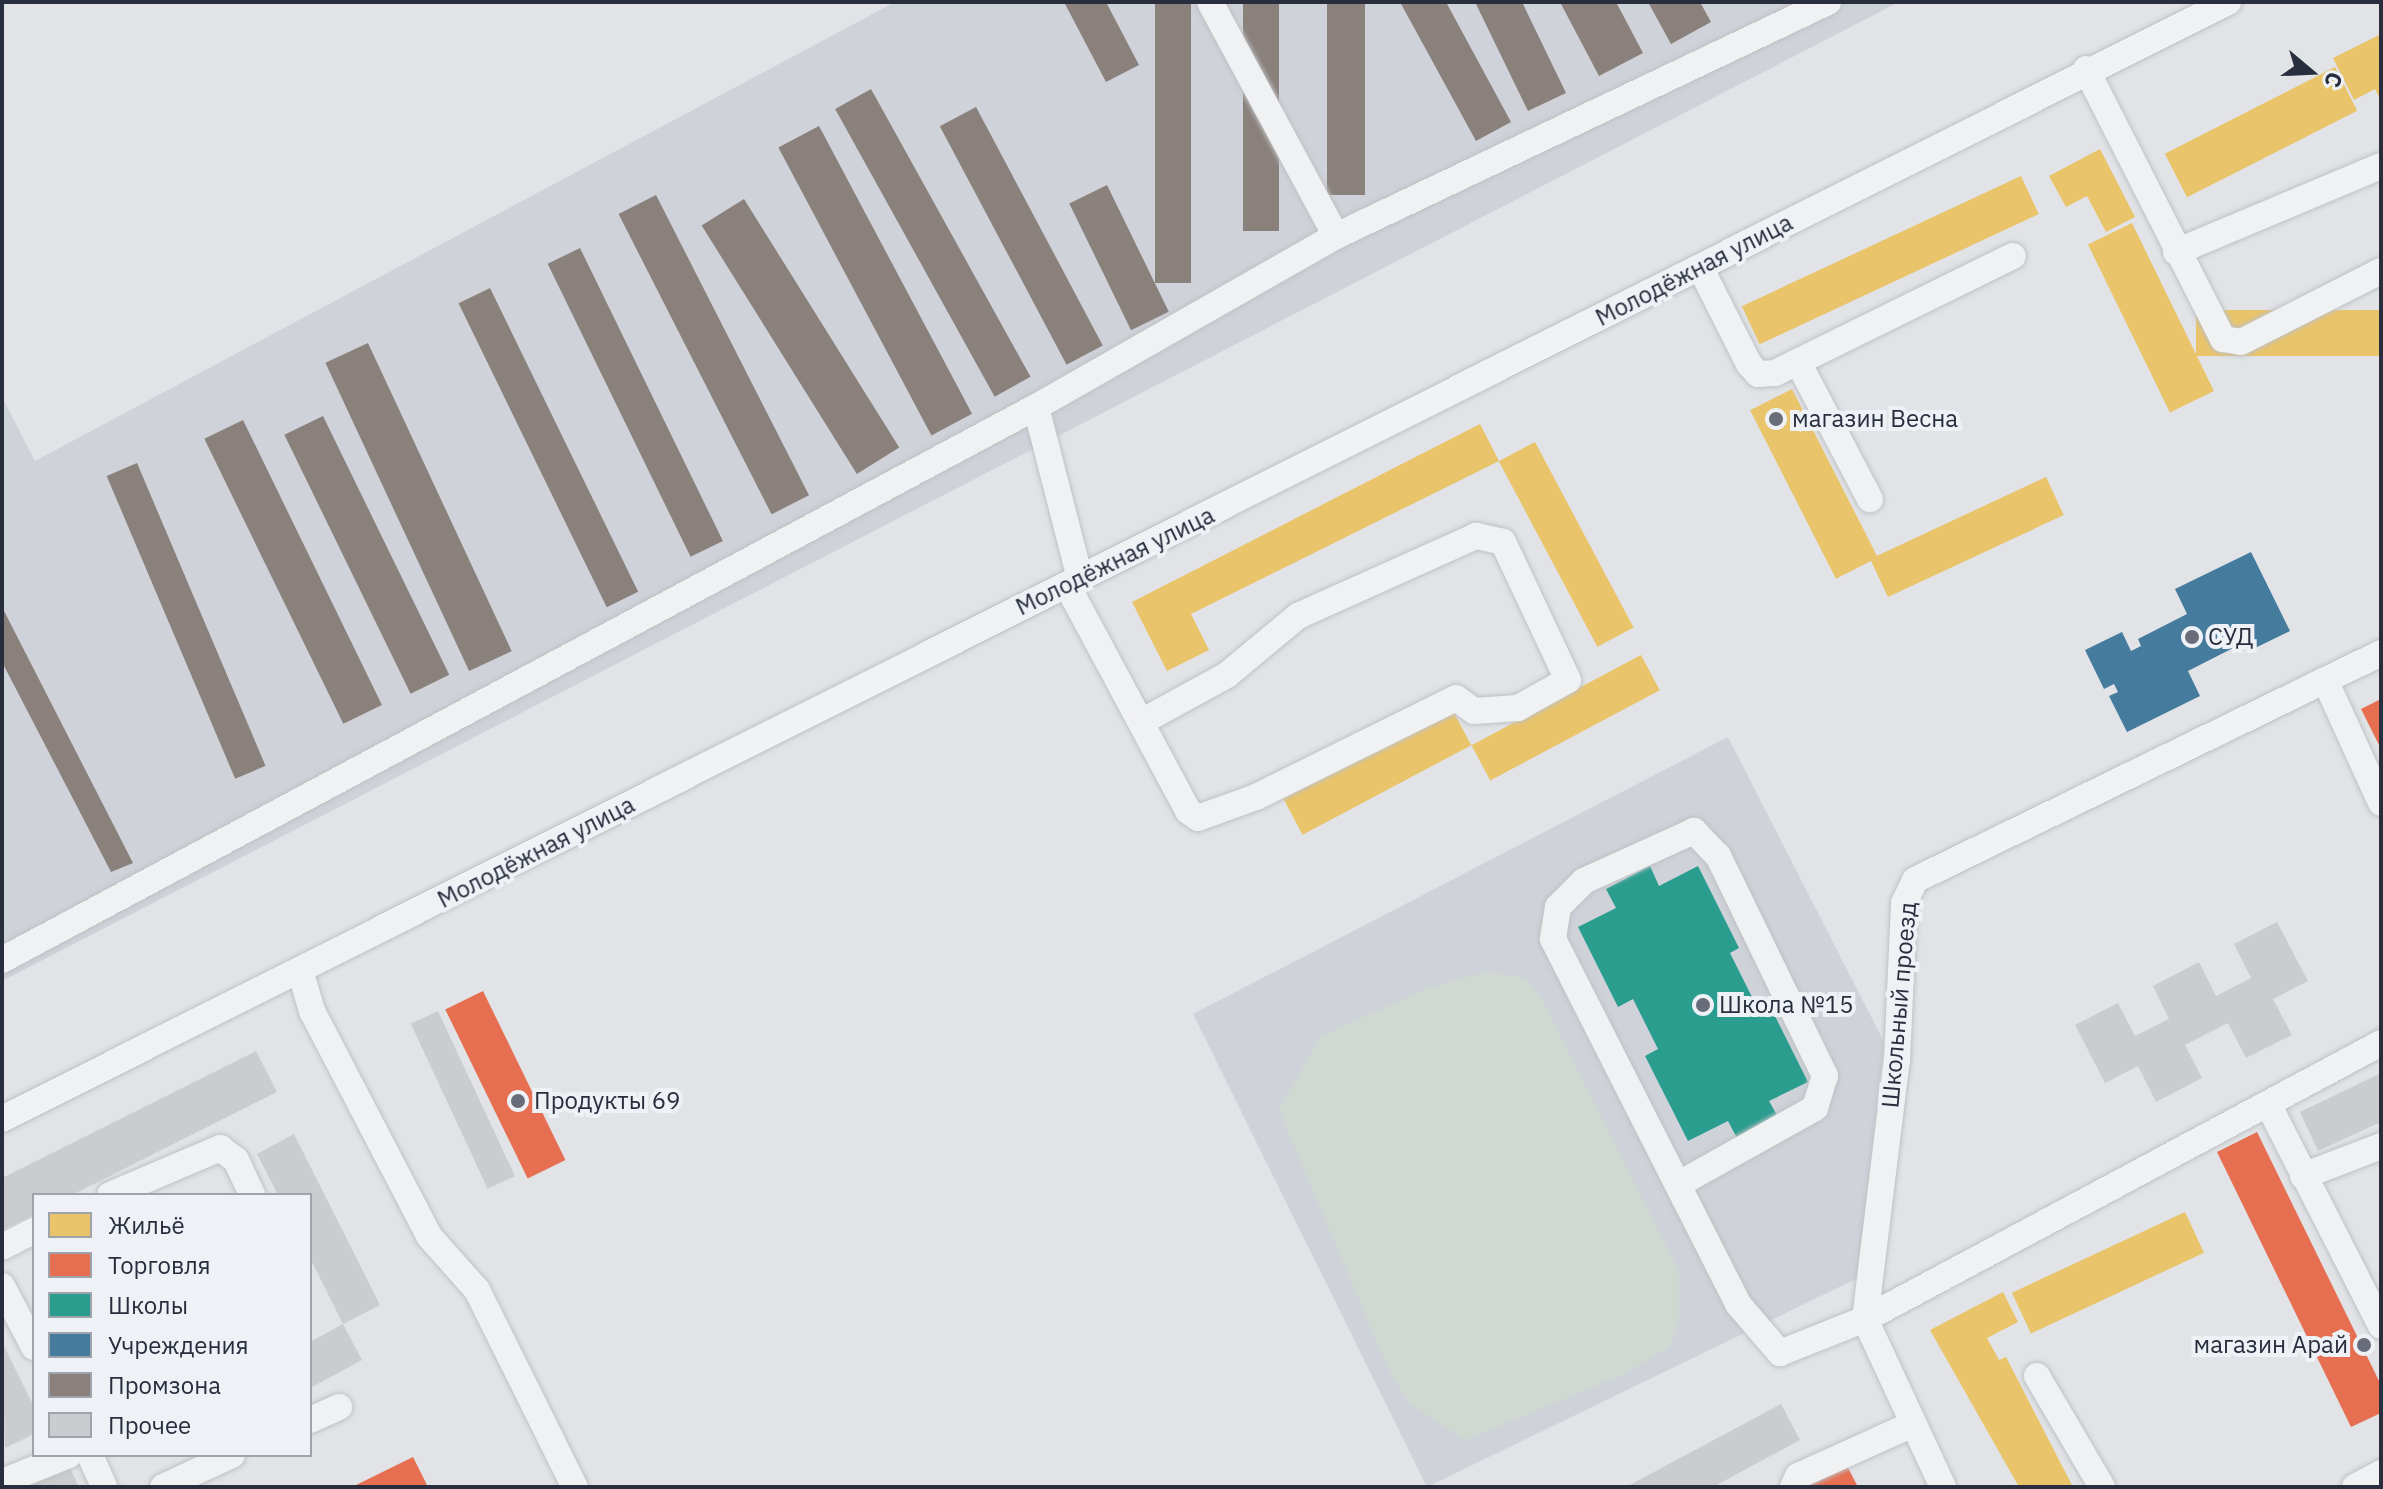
<!DOCTYPE html>
<html>
<head>
<meta charset="utf-8">
<style>
	body { margin:0 }
	#map { position:relative; width:2383px; height:1489px; overflow:hidden; background:#e1e3e6; font-family:"IBM Plex Sans",sans-serif }
	div>[style] { position:absolute }
	[style*='--x'] { left:calc(var(--x)*1px); top:calc(var(--y)*1px); width:calc(var(--w)*1px); rotate:calc(var(--a)*1deg) }
	.built>* { inset:0; background:#cfd2d9 }
	.green>* { inset:0; background:#d0d9d1 }
	.homes>* { inset:0; background:#e9c46a; transform-origin:0 0 }
	.shops>* { inset:0; background:#e76f51; transform-origin:0 0 }
	.schools>* { inset:0; background:#2a9d8f }
	.public>* { inset:0; background:#457b9d }
	.industry>* { inset:0; background:#8a817c; transform-origin:0 0 }
	.building>* { inset:0; background:#cbcccf; transform-origin:0 0 }
	.roads { filter:drop-shadow(0 0 2px #bfc1c4) drop-shadow(0 0 2px #bfc1c4) }
	.minor>* { height:26px; margin:-13px; padding:0 13px; transform-origin:13px; border-radius:13px; background:#f0f1f3 }
	.dots>* { width:22px; height:22px; translate:-50% -50%; box-sizing:border-box; border:4px solid #eef1f5; border-radius:50% }
	span { translate:-50% -50%; white-space:nowrap; text-align:center; line-height:1.15; -webkit-text-stroke:8px #eef1f5; paint-order:stroke }
	.street-label { font-size:24px; color:#292e3e }
	.poi-label { font-size:24px; color:#292e3e }
	.left { translate:0 -50%; text-align:left }
	.right { translate:-100% -50%; text-align:right }
	.frame { position:absolute; inset:0; border:4px solid #292e3e; pointer-events:none }
	.legend { position:absolute; left:32px; top:1193px; width:280px; height:264px; box-sizing:border-box; background:#eef1f5; border:2px solid #9fa3ac; margin:0; padding:10px 14px; list-style:none; font-size:24px; color:#292e3e }
	.legend li { display:flex; align-items:center; gap:16px; height:40px }
	.legend b { width:40px; border:2px solid #9fa3ac }
	.north { position:absolute; left:2271px; top:32px; width:80px; height:80px; -webkit-text-stroke:6px #eef1f5; paint-order:stroke; rotate:109deg; font-size:22px; font-weight:700; line-height:32px; text-align:center; color:#292e3e }
	.north::after { content:''; display:block; margin:auto; width:28px; height:36px; background:#292e3e; clip-path:polygon(50% 0,100% 100%,50% 72%,0 100%) }
</style>
</head>
<body>
<div id="map">
	<div class="built">
		<i style="clip-path:polygon(895px 2px,1899px 2px,2px 981px,2px 397px,35px 461px)"></i>
		<i style="clip-path:polygon(1728px 737px,1884px 1042px,1858px 1278px,1427px 1487px,1193px 1014px)"></i>
	</div>
	<div class="green">
		<i style="clip-path:polygon(1486px 972px,1527px 978px,1543px 1001px,1679px 1271px,1679px 1317px,1671px 1346px,1622px 1375px,1466px 1440px,1409px 1403px,1387px 1366px,1279px 1110px,1320px 1037px,1427px 988px)"></i>
	</div>
	<div class="homes">
		<i style="clip-path:polygon(2381px 34px,2381px 101px,2375px 89px,2354px 100px,2333px 58px)"></i>
		<i style="left:2335px;top:67px;width:49px;height:191px;rotate:63deg"></i>
		<i style="clip-path:polygon(2100px 149px,2135px 217px,2106px 232px,2087px 196px,2066px 207px,2049px 176px)"></i>
		<i style="left:2021px;top:176px;width:42px;height:308px;rotate:65deg"></i>
		<i style="left:2132px;top:223px;width:187px;height:49px;rotate:64deg"></i>
		<i style="left:2381px;top:310px;width:46px;height:185px;rotate:90deg"></i>
		<i style="left:1792px;top:389px;width:189px;height:47px;rotate:63deg"></i>
		<i style="clip-path:polygon(1480px 424px,1499px 461px,1191px 614px,1209px 650px,1167px 671px,1132px 602px)"></i>
		<i style="left:1535px;top:442px;width:210px;height:41px;rotate:62deg"></i>
		<i style="left:2046px;top:477px;width:42px;height:194px;rotate:65deg"></i>
		<i style="left:1641px;top:655px;width:40px;height:192px;rotate:62deg"></i>
		<i style="left:1452px;top:709px;width:41px;height:191px;rotate:62deg"></i>
		<i style="left:2185px;top:1212px;width:45px;height:191px;rotate:65deg"></i>
		<i style="clip-path:polygon(2003px 1292px,2018px 1322px,1987px 1338px,1999px 1360px,2006px 1357px,2073px 1487px,2019px 1487px,1930px 1330px)"></i>
	</div>
	<div class="shops">
		<i style="clip-path:polygon(2381px 699px,2381px 749px,2361px 709px)"></i>
		<i style="left:483px;top:991px;width:188px;height:42px;rotate:64deg"></i>
		<i style="clip-path:polygon(2257px 1132px,2381px 1385px,2381px 1413px,2351px 1427px,2217px 1152px)"></i>
		<i style="clip-path:polygon(413px 1457px,428px 1487px,352px 1487px)"></i>
		<i style="clip-path:polygon(1846px 1464px,1858px 1487px,1810px 1487px,1808px 1484px)"></i>
	</div>
	<div class="schools">
		<i style="clip-path:polygon(1650px 866px,1659px 886px,1698px 866px,1739px 948px,1730px 953px,1755px 1003px,1766px 998px,1808px 1082px,1769px 1101px,1779px 1119px,1738px 1140px,1728px 1121px,1688px 1141px,1645px 1056px,1658px 1049px,1633px 999px,1618px 1007px,1578px 927px,1616px 908px,1606px 889px)"></i>
	</div>
	<div class="public">
		<i style="clip-path:polygon(2251px 552px,2290px 631px,2253px 649px,2243px 630px,2237px 634px,2241px 644px,2188px 671px,2200px 696px,2127px 732px,2109px 696px,2118px 692px,2114px 684px,2104px 689px,2085px 650px,2122px 632px,2131px 651px,2141px 646px,2138px 639px,2187px 614px,2175px 589px)"></i>
	</div>
	<div class="industry">
		<i style="clip-path:polygon(1064px 2px,1106px 2px,1139px 65px,1106px 82px)"></i>
		<i style="left:1155px;top:2px;width:36px;height:281px"></i>
		<i style="left:1243px;top:2px;width:36px;height:229px"></i>
		<i style="left:1327px;top:2px;width:38px;height:193px"></i>
		<i style="clip-path:polygon(1400px 2px,1446px 2px,1511px 122px,1476px 141px)"></i>
		<i style="clip-path:polygon(1475px 2px,1522px 2px,1566px 93px,1528px 111px)"></i>
		<i style="clip-path:polygon(1560px 2px,1616px 2px,1643px 53px,1599px 76px)"></i>
		<i style="clip-path:polygon(1648px 2px,1700px 2px,1711px 22px,1671px 44px)"></i>
		<i style="left:871px;top:89px;width:329px;height:41px;rotate:61deg"></i>
		<i style="left:976px;top:107px;width:270px;height:41px;rotate:62deg"></i>
		<i style="left:819px;top:126px;width:326px;height:46px;rotate:62deg"></i>
		<i style="left:1107px;top:185px;width:141px;height:42px;rotate:64deg"></i>
		<i style="left:656px;top:195px;width:337px;height:42px;rotate:63deg"></i>
		<i style="left:744px;top:199px;width:293px;height:50px;rotate:58deg"></i>
		<i style="left:580px;top:248px;width:326px;height:36px;rotate:64deg"></i>
		<i style="left:490px;top:288px;width:338px;height:35px;rotate:64deg"></i>
		<i style="left:368px;top:343px;width:340px;height:47px;rotate:65deg"></i>
		<i style="left:323px;top:416px;width:288px;height:43px;rotate:64deg"></i>
		<i style="left:243px;top:420px;width:317px;height:43px;rotate:64deg"></i>
		<i style="left:137px;top:463px;width:329px;height:33px;rotate:67deg"></i>
		<i style="clip-path:polygon(2px 607px,133px 863px,111px 872px,2px 662px)"></i>
	</div>
	<div class="building">
		<i style="clip-path:polygon(2277px 922px,2308px 981px,2273px 999px,2292px 1035px,2246px 1058px,2228px 1023px,2185px 1045px,2202px 1078px,2156px 1102px,2138px 1066px,2105px 1083px,2075px 1025px,2118px 1003px,2135px 1036px,2169px 1019px,2153px 986px,2199px 962px,2216px 996px,2251px 978px,2234px 944px)"></i>
		<i style="left:438px;top:1011px;width:182px;height:30px;rotate:65deg"></i>
		<i style="clip-path:polygon(256px 1051px,277px 1092px,72px 1195px,34px 1195px,34px 1214px,3px 1229px,2px 1178px)"></i>
		<i style="clip-path:polygon(2381px 1073px,2381px 1122px,2318px 1151px,2300px 1112px)"></i>
		<i style="clip-path:polygon(294px 1134px,380px 1305px,343px 1324px,310px 1258px,310px 1195px,278px 1195px,257px 1154px)"></i>
		<i style="clip-path:polygon(343px 1324px,362px 1360px,310px 1388px,310px 1342px)"></i>
		<i style="clip-path:polygon(2px 1342px,34px 1407px,34px 1434px,5px 1448px)"></i>
		<i style="clip-path:polygon(1781px 1404px,1800px 1440px,1713px 1487px,1626px 1487px)"></i>
		<i style="clip-path:polygon(68px 1464px,79px 1487px,28px 1487px,26px 1484px)"></i>
	</div>
	<div class="roads">
		<div class="minor">
			<i style="--x:1210;--y:2;--w:266;--a:61.7"></i>
			<i style="--x:2086;--y:69;--w:303;--a:63.1"></i>
			<i style="--x:2223;--y:339;--w:18;--a:9"></i>
			<i style="--x:2241;--y:342;--w:157;--a:-26.9"></i>
			<i style="--x:2176;--y:252;--w:222;--a:-22.8"></i>
			<i style="--x:1700;--y:267;--w:109;--a:63.2"></i>
			<i style="--x:1749;--y:364;--w:13;--a:48"></i>
			<i style="--x:1758;--y:374;--w:17;--a:-3"></i>
			<i style="--x:1775;--y:373;--w:265;--a:-26.2"></i>
			<i style="--x:1798;--y:362;--w:155;--a:62.3"></i>
			<i style="--x:1036;--y:407;--w:177;--a:75.6"></i>
			<i style="--x:1067;--y:585;--w:256;--a:61.8"></i>
			<i style="--x:1188;--y:811;--w:12;--a:35"></i>
			<i style="--x:1198;--y:818;--w:62;--a:-19.9"></i>
			<i style="--x:1256;--y:797;--w:223;--a:-26.3"></i>
			<i style="--x:1456;--y:698;--w:22;--a:36"></i>
			<i style="--x:1474;--y:711;--w:44;--a:-3.9"></i>
			<i style="--x:1518;--y:708;--w:57;--a:-29.2"></i>
			<i style="--x:1568;--y:680;--w:153;--a:-115.2"></i>
			<i style="--x:1503;--y:542;--w:28;--a:-167"></i>
			<i style="--x:1476;--y:536;--w:195;--a:155.8"></i>
			<i style="--x:1298;--y:616;--w:92;--a:140.3"></i>
			<i style="--x:1227;--y:675;--w:98;--a:151.3"></i>
			<i style="--x:2325;--y:680;--w:135;--a:65.5"></i>
			<i style="--x:2;--y:960;--w:1173;--a:-28.14"></i>
			<i style="--x:1036;--y:407;--w:345;--a:-29.7"></i>
			<i style="--x:1336;--y:236;--w:545;--a:-25.44"></i>
			<i style="--x:300;--y:970;--w:43;--a:73.7"></i>
			<i style="--x:312;--y:1011;--w:254;--a:62.5"></i>
			<i style="--x:429;--y:1236;--w:72;--a:48.4"></i>
			<i style="--x:477;--y:1290;--w:220;--a:63.6"></i>
			<i style="--x:2268;--y:1104;--w:249;--a:63"></i>
			<i style="--x:2;--y:1119;--w:2491;--a:-26.65"></i>
			<i style="--x:2303;--y:1176;--w:84;--a:-21"></i>
			<i style="--x:1679;--y:1184;--w:156;--a:-29.2"></i>
			<i style="--x:1815;--y:1108;--w:34;--a:-73"></i>
			<i style="--x:1825;--y:1076;--w:245;--a:-115.9"></i>
			<i style="--x:1718;--y:856;--w:35;--a:-134"></i>
			<i style="--x:1694;--y:831;--w:121;--a:155.6"></i>
			<i style="--x:1584;--y:881;--w:37;--a:135"></i>
			<i style="--x:1558;--y:907;--w:32;--a:99"></i>
			<i style="--x:1553;--y:939;--w:409;--a:63.1"></i>
			<i style="--x:1738;--y:1304;--w:65;--a:49.4"></i>
			<i style="--x:1780;--y:1353;--w:92;--a:-21.8"></i>
			<i style="--x:1865;--y:1319;--w:585;--a:-28.14"></i>
			<i style="--x:110;--y:1195;--w:120;--a:-23.1"></i>
			<i style="--x:220;--y:1148;--w:20;--a:37"></i>
			<i style="--x:236;--y:1160;--w:38;--a:65"></i>
			<i style="--x:2;--y:1247;--w:36;--a:-27"></i>
			<i style="--x:2;--y:1286;--w:69;--a:62.3"></i>
			<i style="--x:2037;--y:1376;--w:129;--a:59.6"></i>
			<i style="--x:310;--y:1420;--w:32;--a:-24"></i>
			<i style="--x:90;--y:1455;--w:35;--a:66"></i>
			<i style="--x:2;--y:1482;--w:72;--a:-21.9"></i>
			<i style="--x:163;--y:1487;--w:76;--a:-24.9"></i>
			<i style="--x:1793;--y:1487;--w:12;--a:-66"></i>
			<i style="--x:1798;--y:1476;--w:124;--a:-24.3"></i>
			<i style="--x:1943;--y:1487;--w:185;--a:-114.9"></i>
			<i style="--x:1865;--y:1319;--w:261;--a:-83"></i>
			<i style="--x:1897;--y:1060;--w:157;--a:-87.4"></i>
			<i style="--x:1904;--y:903;--w:25;--a:-64"></i>
			<i style="--x:1915;--y:880;--w:518;--a:-25.97"></i>
			<i style="--x:2355;--y:1487;--w:30;--a:-28"></i>
		</div>
	</div>
	<div class="dots">
		<i style="left:1776px;top:419px;background:#696d79"></i>
		<i style="left:2192px;top:637px;background:#696d79"></i>
		<i style="left:1703px;top:1005px;background:#696d79"></i>
		<i style="left:518px;top:1101px;background:#696d79"></i>
		<i style="left:2364px;top:1345px;background:#696d79"></i>
	</div>
	<div class="street-label">
		<span style="left:1694px;top:270px;rotate:-27deg">Молодёжная улица</span>
		<span style="left:1115px;top:561px;rotate:-26deg">Молодёжная улица</span>
		<span style="left:536px;top:852px;rotate:-27deg">Молодёжная улица</span>
		<span style="left:1899px;top:1005px;rotate:-85deg">Школьный проезд</span>
	</div>
	<div class="poi-label">
		<span class="left" style="left:1792px;top:419px">магазин Весна</span>
		<span class="left" style="left:2208px;top:637px">СУД</span>
		<span class="left" style="left:1719px;top:1005px">Школа №15</span>
		<span class="left" style="left:534px;top:1101px">Продукты 69</span>
		<span class="right" style="left:2348px;top:1345px">магазин Арай</span>
	</div>
	<div class="frame"></div>
	<ul class="legend">
	<li><b style="height:22px;background:#e9c46a"></b>Жильё</li>
	<li><b style="height:22px;background:#e76f51"></b>Торговля</li>
	<li><b style="height:22px;background:#2a9d8f"></b>Школы</li>
	<li><b style="height:22px;background:#457b9d"></b>Учреждения</li>
	<li><b style="height:22px;background:#8a817c"></b>Промзона</li>
	<li><b style="height:22px;background:#cbcccf"></b>Прочее</li>
	</ul>
	<div class="north">С</div>
</div>
</body>
</html>
